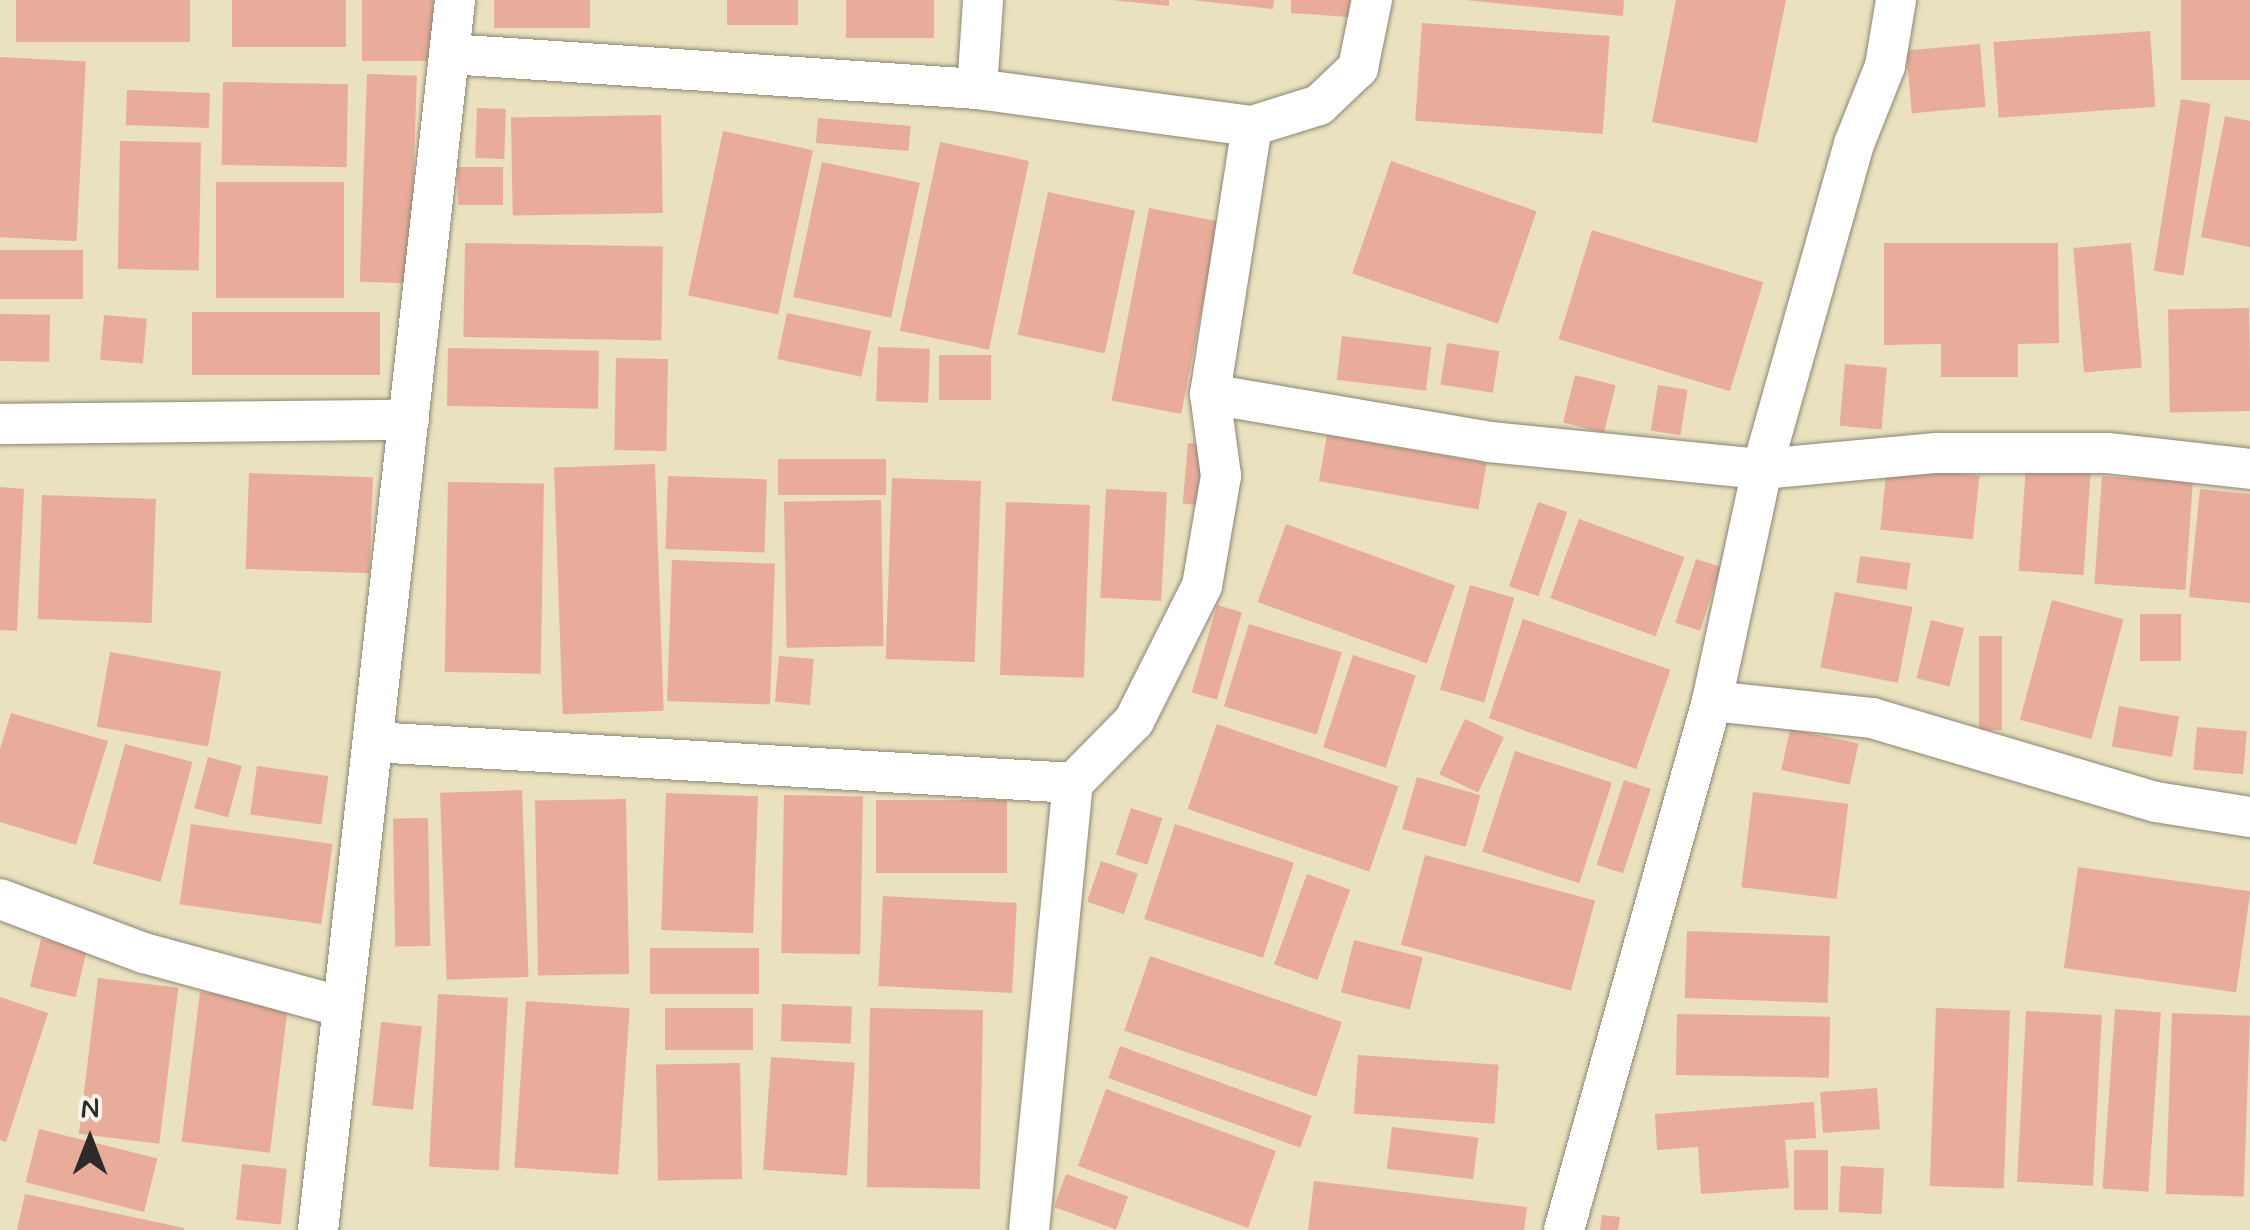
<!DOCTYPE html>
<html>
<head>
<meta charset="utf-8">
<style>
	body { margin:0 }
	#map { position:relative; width:2250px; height:1230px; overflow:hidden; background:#eae1be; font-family:Mynerve,sans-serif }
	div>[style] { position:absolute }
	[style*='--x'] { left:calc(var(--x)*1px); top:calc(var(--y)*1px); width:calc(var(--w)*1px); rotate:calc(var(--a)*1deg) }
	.building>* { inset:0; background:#eaac9a; transform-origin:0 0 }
	.roads { filter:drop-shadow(0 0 2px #8a8674) drop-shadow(0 0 2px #8a8674) }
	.minor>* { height:40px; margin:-20px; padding:0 20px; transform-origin:20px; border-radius:20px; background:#fff }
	span { translate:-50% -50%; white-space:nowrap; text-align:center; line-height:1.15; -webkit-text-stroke:8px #f7f3e8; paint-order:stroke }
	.north { position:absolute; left:40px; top:1090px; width:100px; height:100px; -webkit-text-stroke:8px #f7f3e8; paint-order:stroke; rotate:0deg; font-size:28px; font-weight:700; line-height:40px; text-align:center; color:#2b2b2b }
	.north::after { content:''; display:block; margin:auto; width:35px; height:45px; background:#2b2b2b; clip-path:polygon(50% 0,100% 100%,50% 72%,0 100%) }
</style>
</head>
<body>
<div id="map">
	<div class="building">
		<i style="left:16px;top:0;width:174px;height:42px"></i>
		<i style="left:232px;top:0;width:114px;height:47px"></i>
		<i style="left:362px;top:0;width:71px;height:61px"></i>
		<i style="left:494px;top:0;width:96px;height:28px"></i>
		<i style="left:727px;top:0;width:71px;height:25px"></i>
		<i style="left:846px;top:0;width:88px;height:38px"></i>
		<i style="clip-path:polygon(1112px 0,1169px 0,1169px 6px)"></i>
		<i style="clip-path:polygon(1192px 0,1274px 0,1273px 9px)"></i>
		<i style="clip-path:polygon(1291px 0,1350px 0,1349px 17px,1291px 13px)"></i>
		<i style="clip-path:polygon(1465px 0,1624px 0,1623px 16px)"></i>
		<i style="clip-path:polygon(1676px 0,1786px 0,1757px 143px,1652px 122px)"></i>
		<i style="left:2181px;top:0;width:69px;height:80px"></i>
		<i style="left:1422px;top:23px;width:188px;height:98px;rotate:4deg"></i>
		<i style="left:2150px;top:31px;width:76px;height:157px;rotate:86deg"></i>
		<i style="left:1980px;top:44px;width:63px;height:74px;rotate:85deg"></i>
		<i style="left:0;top:57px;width:86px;height:180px;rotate:3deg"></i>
		<i style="left:367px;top:74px;width:50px;height:208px;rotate:2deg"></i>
		<i style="left:223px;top:82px;width:125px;height:83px;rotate:1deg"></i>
		<i style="left:127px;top:90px;width:83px;height:35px;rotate:2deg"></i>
		<i style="left:2181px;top:99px;width:30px;height:174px;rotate:9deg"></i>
		<i style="left:477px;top:108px;width:29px;height:50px;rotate:2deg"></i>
		<i style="left:661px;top:115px;width:98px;height:150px;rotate:89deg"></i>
		<i style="clip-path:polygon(2225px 116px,2250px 121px,2250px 247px,2201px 237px)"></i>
		<i style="left:818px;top:118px;width:93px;height:25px;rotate:5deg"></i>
		<i style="left:723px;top:131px;width:92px;height:168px;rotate:12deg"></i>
		<i style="left:120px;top:141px;width:81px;height:128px;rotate:1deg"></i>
		<i style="left:940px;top:142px;width:91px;height:193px;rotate:12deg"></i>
		<i style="left:1391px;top:161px;width:154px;height:119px;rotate:19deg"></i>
		<i style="left:822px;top:162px;width:100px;height:138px;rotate:12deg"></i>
		<i style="left:458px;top:167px;width:45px;height:38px"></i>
		<i style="left:216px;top:182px;width:128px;height:116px"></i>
		<i style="left:1048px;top:192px;width:89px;height:146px;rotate:12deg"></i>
		<i style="left:1149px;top:208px;width:71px;height:196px;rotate:11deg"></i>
		<i style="left:1592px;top:230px;width:179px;height:114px;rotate:17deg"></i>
		<i style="left:465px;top:243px;width:198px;height:94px;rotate:1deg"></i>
		<i style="clip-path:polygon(1884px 243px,2058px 243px,2059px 343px,2018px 344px,2018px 377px,1941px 377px,1941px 344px,1884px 345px)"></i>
		<i style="left:2131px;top:243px;width:125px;height:58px;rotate:85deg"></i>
		<i style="left:0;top:250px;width:83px;height:49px"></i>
		<i style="left:2249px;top:308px;width:103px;height:81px;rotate:89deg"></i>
		<i style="left:192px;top:312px;width:188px;height:63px"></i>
		<i style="left:787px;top:313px;width:86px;height:47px;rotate:12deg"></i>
		<i style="left:0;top:314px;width:50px;height:47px;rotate:1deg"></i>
		<i style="left:104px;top:315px;width:43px;height:45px;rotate:5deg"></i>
		<i style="left:1342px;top:336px;width:90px;height:44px;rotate:7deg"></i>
		<i style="left:1447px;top:343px;width:53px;height:42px;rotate:9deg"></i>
		<i style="left:878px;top:347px;width:52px;height:54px;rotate:2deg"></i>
		<i style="left:448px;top:348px;width:151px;height:58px;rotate:1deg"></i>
		<i style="left:939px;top:355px;width:52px;height:45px"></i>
		<i style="left:616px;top:358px;width:52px;height:92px;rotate:1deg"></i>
		<i style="left:1845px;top:364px;width:42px;height:62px;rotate:5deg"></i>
		<i style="left:1575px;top:375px;width:42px;height:49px;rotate:14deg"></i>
		<i style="left:1658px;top:385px;width:30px;height:46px;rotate:9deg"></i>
		<i style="left:1327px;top:435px;width:162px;height:47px;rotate:10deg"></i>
		<i style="left:1188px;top:443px;width:24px;height:61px;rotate:5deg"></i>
		<i style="left:778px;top:459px;width:108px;height:36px"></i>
		<i style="left:655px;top:464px;width:247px;height:101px;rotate:88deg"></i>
		<i style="left:1887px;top:466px;width:93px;height:64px;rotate:6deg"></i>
		<i style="left:2026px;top:466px;width:65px;height:105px;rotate:4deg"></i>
		<i style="left:249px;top:473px;width:124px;height:96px;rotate:2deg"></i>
		<i style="left:668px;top:476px;width:99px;height:73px;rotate:2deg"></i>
		<i style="left:2102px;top:476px;width:91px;height:108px;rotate:4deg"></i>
		<i style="left:892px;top:478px;width:89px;height:181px;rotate:2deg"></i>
		<i style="left:448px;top:482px;width:96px;height:190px;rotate:1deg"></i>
		<i style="clip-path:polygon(0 487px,24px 489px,17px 631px,0 630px)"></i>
		<i style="left:1106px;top:489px;width:61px;height:109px;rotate:3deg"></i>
		<i style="clip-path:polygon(2200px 489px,2250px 494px,2250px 603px,2189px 597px)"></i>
		<i style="left:42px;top:495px;width:114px;height:124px;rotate:2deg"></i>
		<i style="left:881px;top:500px;width:146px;height:97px;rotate:89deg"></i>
		<i style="left:1006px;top:502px;width:84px;height:173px;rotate:2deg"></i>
		<i style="left:1538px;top:502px;width:31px;height:89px;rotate:19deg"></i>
		<i style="left:1579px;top:519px;width:112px;height:84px;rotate:20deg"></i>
		<i style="left:1286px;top:524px;width:180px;height:83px;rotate:20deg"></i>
		<i style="left:1860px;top:556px;width:51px;height:27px;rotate:8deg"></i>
		<i style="left:1696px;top:559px;width:26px;height:67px;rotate:18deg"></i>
		<i style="left:672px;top:560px;width:103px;height:141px;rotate:2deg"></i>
		<i style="left:1470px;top:585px;width:46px;height:109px;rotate:16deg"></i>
		<i style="left:1835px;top:592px;width:79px;height:77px;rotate:11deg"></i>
		<i style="left:2052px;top:600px;width:74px;height:124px;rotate:15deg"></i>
		<i style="left:1217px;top:605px;width:26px;height:91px;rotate:16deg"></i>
		<i style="left:2140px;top:614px;width:41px;height:47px"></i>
		<i style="left:1523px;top:619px;width:156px;height:105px;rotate:19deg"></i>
		<i style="left:1931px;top:620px;width:34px;height:60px;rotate:14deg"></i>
		<i style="left:1249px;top:624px;width:97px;height:86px;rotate:17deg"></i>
		<i style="left:1979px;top:636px;width:23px;height:94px"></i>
		<i style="left:110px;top:652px;width:113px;height:76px;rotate:10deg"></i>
		<i style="left:1353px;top:655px;width:66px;height:97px;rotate:18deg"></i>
		<i style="left:779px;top:656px;width:35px;height:46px;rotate:5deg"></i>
		<i style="left:2119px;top:706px;width:61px;height:41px;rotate:10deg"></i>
		<i style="clip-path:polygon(11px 713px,108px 741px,76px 845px,0 822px,0 749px)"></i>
		<i style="left:1465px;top:719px;width:43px;height:61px;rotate:25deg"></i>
		<i style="left:1217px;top:724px;width:192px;height:90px;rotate:19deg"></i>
		<i style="left:2197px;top:727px;width:50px;height:43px;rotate:5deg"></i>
		<i style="left:1790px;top:729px;width:70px;height:42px;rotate:12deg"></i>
		<i style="left:125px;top:744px;width:70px;height:124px;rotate:15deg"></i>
		<i style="left:1515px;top:751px;width:102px;height:106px;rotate:18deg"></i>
		<i style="left:208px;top:757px;width:35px;height:53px;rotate:15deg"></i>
		<i style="left:257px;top:766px;width:72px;height:49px;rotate:8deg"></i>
		<i style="left:1417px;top:777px;width:66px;height:54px;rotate:16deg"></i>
		<i style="left:1624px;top:780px;width:28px;height:89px;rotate:18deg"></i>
		<i style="left:522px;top:790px;width:187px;height:82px;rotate:88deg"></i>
		<i style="left:1753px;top:792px;width:96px;height:96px;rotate:7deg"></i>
		<i style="left:666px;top:793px;width:92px;height:137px;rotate:2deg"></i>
		<i style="left:784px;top:795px;width:79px;height:158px;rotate:1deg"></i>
		<i style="left:626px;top:799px;width:175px;height:91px;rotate:89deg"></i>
		<i style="left:1007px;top:800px;width:73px;height:131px;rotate:90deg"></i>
		<i style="left:1131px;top:808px;width:33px;height:49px;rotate:18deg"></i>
		<i style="left:428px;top:818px;width:128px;height:35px;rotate:89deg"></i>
		<i style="left:191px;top:824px;width:143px;height:81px;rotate:8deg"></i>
		<i style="left:1175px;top:824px;width:125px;height:100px;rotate:18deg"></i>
		<i style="left:1425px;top:855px;width:176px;height:93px;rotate:15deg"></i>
		<i style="left:1101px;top:861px;width:39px;height:43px;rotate:19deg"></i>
		<i style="left:2078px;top:867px;width:174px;height:102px;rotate:8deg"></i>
		<i style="left:1307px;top:874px;width:46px;height:96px;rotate:20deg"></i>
		<i style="left:883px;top:896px;width:134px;height:90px;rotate:3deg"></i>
		<i style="left:1687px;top:931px;width:143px;height:67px;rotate:2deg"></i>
		<i style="left:41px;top:939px;width:47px;height:49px;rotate:13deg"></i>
		<i style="left:1354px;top:940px;width:71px;height:54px;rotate:14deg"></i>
		<i style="left:650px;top:948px;width:109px;height:46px"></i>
		<i style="left:1150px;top:956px;width:203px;height:79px;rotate:19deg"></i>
		<i style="left:98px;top:978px;width:81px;height:157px;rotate:7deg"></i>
		<i style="left:200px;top:992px;width:89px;height:151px;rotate:7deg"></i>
		<i style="left:438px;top:994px;width:70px;height:173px;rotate:3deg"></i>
		<i style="clip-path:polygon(0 997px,48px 1013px,6px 1142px,0 1140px)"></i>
		<i style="left:526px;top:1001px;width:104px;height:167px;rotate:4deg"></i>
		<i style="left:782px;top:1004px;width:70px;height:37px;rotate:2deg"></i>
		<i style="left:665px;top:1008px;width:88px;height:42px"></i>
		<i style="left:870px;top:1008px;width:113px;height:179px;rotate:1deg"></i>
		<i style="left:1936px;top:1008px;width:74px;height:178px;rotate:2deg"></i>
		<i style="left:2115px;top:1009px;width:46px;height:180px;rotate:4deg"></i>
		<i style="left:2026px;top:1011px;width:76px;height:171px;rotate:3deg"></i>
		<i style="left:2172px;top:1013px;width:78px;height:181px;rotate:2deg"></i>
		<i style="left:1677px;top:1014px;width:153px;height:61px;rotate:1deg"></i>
		<i style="left:381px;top:1022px;width:41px;height:84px;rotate:6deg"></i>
		<i style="left:1120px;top:1046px;width:204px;height:34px;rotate:20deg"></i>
		<i style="left:1358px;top:1055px;width:141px;height:59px;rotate:4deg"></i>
		<i style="left:771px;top:1057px;width:84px;height:113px;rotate:4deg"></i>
		<i style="left:740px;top:1063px;width:116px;height:84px;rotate:89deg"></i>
		<i style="left:1877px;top:1088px;width:41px;height:57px;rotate:86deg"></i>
		<i style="left:1106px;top:1089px;width:181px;height:82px;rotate:20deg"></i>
		<i style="clip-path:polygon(1814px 1102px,1816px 1138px,1785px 1140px,1789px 1188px,1701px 1194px,1698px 1147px,1657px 1150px,1655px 1114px)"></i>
		<i style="left:1392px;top:1127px;width:87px;height:42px;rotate:7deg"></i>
		<i style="left:39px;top:1129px;width:122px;height:55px;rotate:14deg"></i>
		<i style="left:1794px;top:1150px;width:34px;height:60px"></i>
		<i style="left:242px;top:1164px;width:45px;height:56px;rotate:6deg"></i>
		<i style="left:1841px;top:1166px;width:43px;height:46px;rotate:3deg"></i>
		<i style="left:1066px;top:1174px;width:66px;height:35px;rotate:20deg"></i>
		<i style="clip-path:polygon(1314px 1181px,1527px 1207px,1524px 1230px,1308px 1230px)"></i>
		<i style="clip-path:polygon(25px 1194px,184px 1228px,184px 1230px,17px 1230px)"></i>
		<i style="clip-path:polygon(1602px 1215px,1620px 1217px,1618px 1230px,1600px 1230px)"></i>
	</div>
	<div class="roads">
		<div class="minor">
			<i style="--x:449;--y:54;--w:529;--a:3.79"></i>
			<i style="--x:977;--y:89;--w:277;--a:7.7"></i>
			<i style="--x:1252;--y:126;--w:70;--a:-17.4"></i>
			<i style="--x:1319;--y:105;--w:54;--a:-43.5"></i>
			<i style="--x:1358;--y:68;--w:69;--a:-78.4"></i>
			<i style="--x:977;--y:89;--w:89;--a:-86.1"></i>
			<i style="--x:1210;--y:394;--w:284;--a:9.7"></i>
			<i style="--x:1490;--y:442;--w:273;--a:5.7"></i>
			<i style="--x:1762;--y:469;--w:175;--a:-5.3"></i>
			<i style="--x:1936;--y:453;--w:172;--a:0"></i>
			<i style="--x:2108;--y:453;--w:143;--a:6.4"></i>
			<i style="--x:0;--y:424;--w:409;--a:-0.6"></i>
			<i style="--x:1712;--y:701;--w:161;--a:6.1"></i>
			<i style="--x:1872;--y:718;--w:296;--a:16.5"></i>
			<i style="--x:2156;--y:802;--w:95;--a:9.1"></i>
			<i style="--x:373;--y:742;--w:701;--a:3.35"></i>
			<i style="--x:0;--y:899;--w:154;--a:20.6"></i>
			<i style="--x:144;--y:953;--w:206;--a:15.2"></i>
			<i style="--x:318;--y:1230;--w:1238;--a:-83.64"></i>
			<i style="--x:1029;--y:1230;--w:449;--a:-84.4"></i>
			<i style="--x:1073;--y:783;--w:87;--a:-45.5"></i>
			<i style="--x:1134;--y:721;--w:151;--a:-63.3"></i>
			<i style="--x:1202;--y:586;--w:112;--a:-80.2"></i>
			<i style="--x:1221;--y:476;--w:83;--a:-97.6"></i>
			<i style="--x:1210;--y:394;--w:271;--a:-81.1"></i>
			<i style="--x:1564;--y:1230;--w:549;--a:-74.37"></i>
			<i style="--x:1712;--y:701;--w:237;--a:-77.8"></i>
			<i style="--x:1762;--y:469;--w:338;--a:-74.2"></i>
			<i style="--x:1854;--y:144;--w:84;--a:-68.3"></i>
			<i style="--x:1885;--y:66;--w:67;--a:-80.5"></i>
		</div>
	</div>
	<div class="north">N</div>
</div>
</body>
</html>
